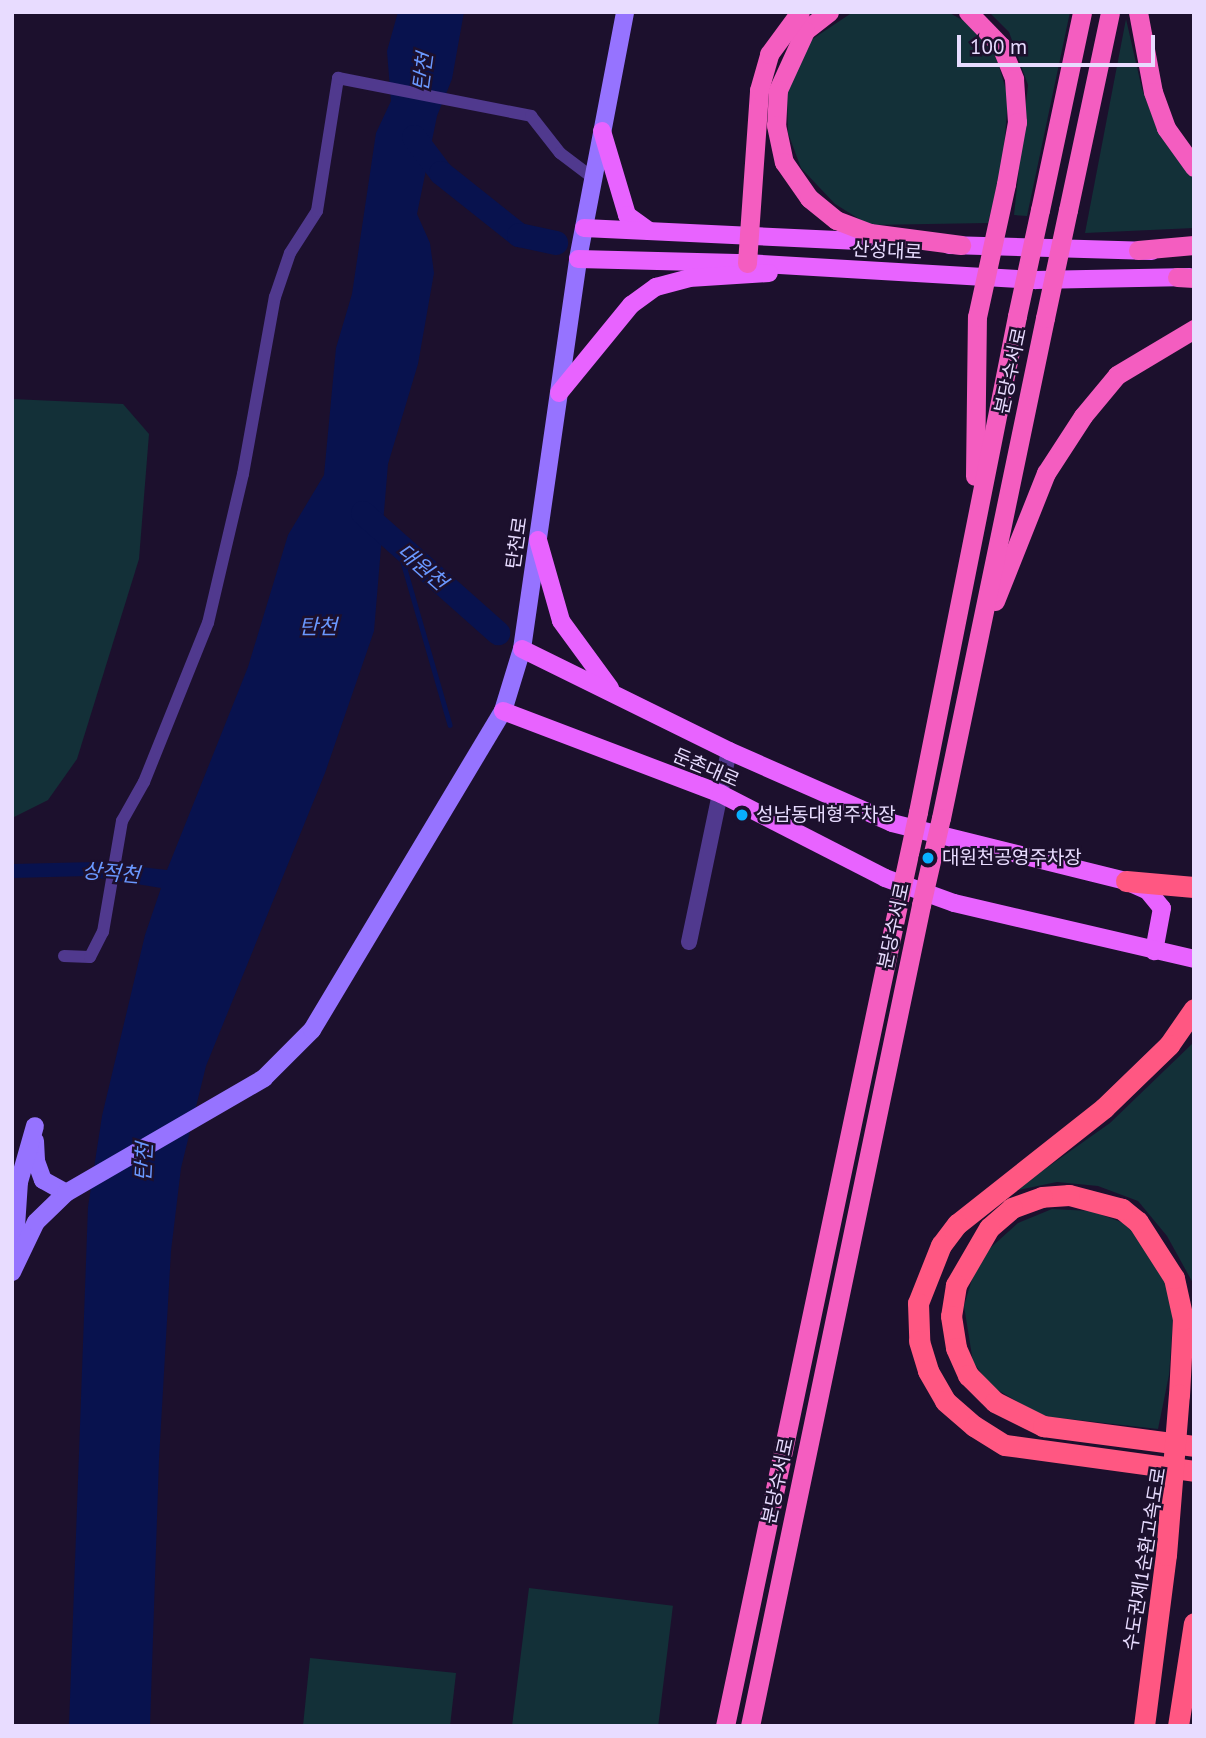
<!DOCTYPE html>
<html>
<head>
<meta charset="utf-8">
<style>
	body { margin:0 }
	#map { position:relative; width:1206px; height:1738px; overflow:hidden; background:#1c102d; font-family:"PT Sans","Noto Sans KR",sans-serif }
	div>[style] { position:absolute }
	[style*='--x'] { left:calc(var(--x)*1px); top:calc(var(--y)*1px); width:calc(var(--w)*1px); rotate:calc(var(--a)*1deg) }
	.green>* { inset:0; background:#133038; transform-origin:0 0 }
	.water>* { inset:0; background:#08124e }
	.stream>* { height:4.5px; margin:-2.25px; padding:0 2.25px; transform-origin:2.25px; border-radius:2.25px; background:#08124e }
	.river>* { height:24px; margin:-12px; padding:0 12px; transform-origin:12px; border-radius:12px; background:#08124e }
	.minor>* { height:12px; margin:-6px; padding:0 6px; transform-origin:6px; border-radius:6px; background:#50398e }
	.tertiary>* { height:16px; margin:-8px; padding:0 8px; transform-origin:8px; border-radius:8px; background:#50398e }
	.secondary>* { height:18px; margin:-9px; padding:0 9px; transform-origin:9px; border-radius:9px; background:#9673ff }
	.primary>* { height:18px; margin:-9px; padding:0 9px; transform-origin:9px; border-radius:9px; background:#e863ff }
	.trunk>* { height:19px; margin:-9.5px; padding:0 9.5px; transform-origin:9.5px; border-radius:9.5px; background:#f45dc0 }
	.motorway>* { height:21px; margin:-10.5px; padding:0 10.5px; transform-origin:10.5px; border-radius:10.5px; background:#ff5782 }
	.trunk-bridge>* { height:19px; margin:-9.5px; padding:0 9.5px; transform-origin:9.5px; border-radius:9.5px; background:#f45dc0 }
	.motorway-bridge>* { height:21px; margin:-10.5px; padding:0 10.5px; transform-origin:10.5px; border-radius:10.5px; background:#ff5782 }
	.dots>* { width:19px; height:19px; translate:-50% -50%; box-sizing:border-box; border:4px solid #1c102d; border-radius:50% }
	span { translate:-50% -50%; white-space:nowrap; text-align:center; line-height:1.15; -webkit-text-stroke:5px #1c102d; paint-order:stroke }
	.street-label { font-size:19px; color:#e8dcff }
	.poi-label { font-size:19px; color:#e8dcff }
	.left { translate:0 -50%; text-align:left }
	.water-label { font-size:21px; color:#6a98ff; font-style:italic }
	.frame { position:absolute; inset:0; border:14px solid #e8dcff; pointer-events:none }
	.scale { position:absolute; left:957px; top:35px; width:198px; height:32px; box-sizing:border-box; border:4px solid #e8dcff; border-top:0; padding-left:9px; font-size:21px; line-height:24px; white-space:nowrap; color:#e8dcff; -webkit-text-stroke:5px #1c102d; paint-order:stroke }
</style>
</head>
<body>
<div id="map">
	<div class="green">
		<i style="clip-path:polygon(853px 12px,948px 12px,971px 25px,996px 56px,1008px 97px,1003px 163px,988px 223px,869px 225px,835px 204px,801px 168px,788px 133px,787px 91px,808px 42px)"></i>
		<i style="clip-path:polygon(989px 12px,1070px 12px,1027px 216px,1014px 215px,1028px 85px,1009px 32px)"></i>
		<i style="clip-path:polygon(1126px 19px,1142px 89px,1158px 131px,1194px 178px,1194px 228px,1085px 233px)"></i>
		<i style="clip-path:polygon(12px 399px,123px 404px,149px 434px,139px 559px,77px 759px,48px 800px,12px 818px)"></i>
		<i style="clip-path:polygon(1194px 1042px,1194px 1285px,1167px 1236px,1138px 1201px,1098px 1186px,1057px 1182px,1014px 1191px,1110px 1123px)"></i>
		<i style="clip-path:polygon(1052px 1209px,1091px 1211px,1124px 1223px,1149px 1244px,1166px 1281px,1173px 1319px,1169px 1375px,1158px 1429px,1042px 1416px,991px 1386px,973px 1362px,964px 1306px,978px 1259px,1018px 1223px)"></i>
		<i style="left:529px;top:1588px;width:145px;height:139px;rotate:7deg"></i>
		<i style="clip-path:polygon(310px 1658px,456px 1673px,450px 1726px,303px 1726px)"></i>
	</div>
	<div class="water">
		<i style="clip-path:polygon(398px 12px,464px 12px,452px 79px,437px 116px,417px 214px,430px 243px,434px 273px,418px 364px,388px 464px,374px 631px,325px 773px,206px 1066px,181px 1168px,171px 1251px,159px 1459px,150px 1726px,69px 1726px,88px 1207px,102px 1116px,145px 935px,161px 888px,88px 876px,12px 878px,12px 864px,96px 862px,167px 870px,248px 667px,288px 535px,324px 475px,336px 348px,352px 294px,376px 133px,391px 101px,387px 51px)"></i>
	</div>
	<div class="stream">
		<i style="--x:399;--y:548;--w:184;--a:73.9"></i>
	</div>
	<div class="river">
		<i style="--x:414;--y:137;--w:45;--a:53.1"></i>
		<i style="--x:441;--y:173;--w:100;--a:38.5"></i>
		<i style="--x:519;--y:235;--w:38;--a:12"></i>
		<i style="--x:363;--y:513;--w:181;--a:41.6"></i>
	</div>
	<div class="minor">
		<i style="--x:64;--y:956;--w:26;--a:2"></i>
		<i style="--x:90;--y:957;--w:28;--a:-63"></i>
		<i style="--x:103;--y:932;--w:113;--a:-80.3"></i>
		<i style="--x:122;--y:821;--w:45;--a:-60.6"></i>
		<i style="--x:144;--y:782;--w:171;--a:-68.1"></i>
		<i style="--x:208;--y:623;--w:153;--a:-76.8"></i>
		<i style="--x:243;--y:474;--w:180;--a:-79.8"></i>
		<i style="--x:275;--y:297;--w:46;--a:-71.2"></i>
		<i style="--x:290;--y:253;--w:50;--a:-57.3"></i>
		<i style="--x:317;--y:211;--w:135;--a:-81"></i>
		<i style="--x:338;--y:78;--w:197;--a:11.1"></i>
		<i style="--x:531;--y:116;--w:47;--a:51.9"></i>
		<i style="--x:560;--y:153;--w:41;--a:37.1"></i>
	</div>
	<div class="tertiary">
		<i style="--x:689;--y:942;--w:195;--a:-78.2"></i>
	</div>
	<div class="secondary">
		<i style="--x:35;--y:1141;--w:20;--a:87"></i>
		<i style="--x:36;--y:1161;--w:20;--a:70"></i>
		<i style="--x:43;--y:1180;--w:26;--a:29"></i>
		<i style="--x:14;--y:1257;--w:75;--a:-86.2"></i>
		<i style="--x:19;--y:1182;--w:58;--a:-74.1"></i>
		<i style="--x:12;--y:1272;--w:55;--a:-64.4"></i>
		<i style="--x:36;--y:1222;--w:42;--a:-44"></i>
		<i style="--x:66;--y:1193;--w:229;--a:-30.1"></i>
		<i style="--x:264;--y:1078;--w:68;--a:-45"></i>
		<i style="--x:312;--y:1030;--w:372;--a:-59.1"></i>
		<i style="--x:503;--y:711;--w:65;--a:-73"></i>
		<i style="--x:522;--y:649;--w:394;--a:-81.8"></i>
		<i style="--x:578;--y:259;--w:251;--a:-79.2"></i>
	</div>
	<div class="primary">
		<i style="--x:602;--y:131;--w:88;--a:73.4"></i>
		<i style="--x:627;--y:215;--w:27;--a:36"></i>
		<i style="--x:584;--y:228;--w:302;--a:2.7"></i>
		<i style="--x:949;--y:245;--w:203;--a:1.7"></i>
		<i style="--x:578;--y:259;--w:169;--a:1.4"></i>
		<i style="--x:747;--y:263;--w:289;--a:3.4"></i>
		<i style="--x:1035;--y:280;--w:155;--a:-1.1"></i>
		<i style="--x:559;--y:393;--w:114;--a:-50.7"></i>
		<i style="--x:631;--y:305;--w:31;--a:-36"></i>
		<i style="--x:656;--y:287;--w:34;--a:-15"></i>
		<i style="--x:689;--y:278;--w:80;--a:-3.6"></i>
		<i style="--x:538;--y:540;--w:84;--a:74.1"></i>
		<i style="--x:561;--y:621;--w:83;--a:53.8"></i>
		<i style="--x:522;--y:649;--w:231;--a:26.2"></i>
		<i style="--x:729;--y:751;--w:178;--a:23.8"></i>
		<i style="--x:892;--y:823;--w:241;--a:13.9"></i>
		<i style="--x:1126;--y:881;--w:24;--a:24"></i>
		<i style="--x:1148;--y:891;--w:22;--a:51"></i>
		<i style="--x:1162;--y:908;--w:44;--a:100.5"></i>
		<i style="--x:503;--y:711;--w:233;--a:20.8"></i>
		<i style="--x:721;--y:794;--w:184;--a:27.1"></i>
		<i style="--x:885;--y:878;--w:73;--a:19.9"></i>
		<i style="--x:954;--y:903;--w:246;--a:13.1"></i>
	</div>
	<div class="trunk">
		<i style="--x:829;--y:12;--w:31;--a:142"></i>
		<i style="--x:805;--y:31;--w:65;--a:114.6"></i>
		<i style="--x:778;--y:90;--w:35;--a:93"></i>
		<i style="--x:776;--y:125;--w:38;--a:78"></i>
		<i style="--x:784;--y:162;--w:44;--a:55.2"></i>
		<i style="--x:809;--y:198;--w:35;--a:39"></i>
		<i style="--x:836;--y:220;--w:36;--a:21"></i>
		<i style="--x:870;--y:233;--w:92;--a:7.5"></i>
		<i style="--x:968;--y:12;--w:47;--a:45.9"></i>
		<i style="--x:1001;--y:46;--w:35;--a:68"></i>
		<i style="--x:1014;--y:79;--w:43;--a:86"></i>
		<i style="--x:1017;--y:122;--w:63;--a:100.1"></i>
		<i style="--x:1138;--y:12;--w:81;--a:79.4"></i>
		<i style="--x:1153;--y:92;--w:38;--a:70"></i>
		<i style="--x:1166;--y:128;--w:48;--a:54.3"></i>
		<i style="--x:1040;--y:210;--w:202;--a:-78"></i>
		<i style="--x:1068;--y:210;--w:202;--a:-78"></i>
		<i style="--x:1138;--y:250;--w:56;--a:-5.1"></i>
		<i style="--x:747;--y:263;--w:173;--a:-86"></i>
		<i style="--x:759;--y:90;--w:37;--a:-74"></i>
		<i style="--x:769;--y:54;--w:52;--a:-53.6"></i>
		<i style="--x:1177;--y:277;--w:17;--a:3"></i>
		<i style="--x:975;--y:476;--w:159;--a:-89.3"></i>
		<i style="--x:995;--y:601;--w:138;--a:-68.3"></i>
		<i style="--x:1046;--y:473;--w:68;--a:-57"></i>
		<i style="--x:1083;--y:416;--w:53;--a:-50.3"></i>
		<i style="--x:1117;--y:375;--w:90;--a:-30.9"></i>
		<i style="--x:918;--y:812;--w:506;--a:-78.71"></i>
		<i style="--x:941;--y:818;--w:511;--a:-78.25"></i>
		<i style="--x:725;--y:1726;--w:844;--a:-78.1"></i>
		<i style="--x:750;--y:1726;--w:839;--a:-78.23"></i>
	</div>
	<div class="motorway">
		<i style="--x:1126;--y:881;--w:68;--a:5"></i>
		<i style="--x:1194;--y:1009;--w:44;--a:124.8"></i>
		<i style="--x:1169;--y:1045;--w:91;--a:135.9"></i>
		<i style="--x:1104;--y:1108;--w:187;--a:141.7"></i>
		<i style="--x:957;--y:1224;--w:26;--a:127"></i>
		<i style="--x:941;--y:1245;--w:62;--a:111.6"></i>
		<i style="--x:918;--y:1303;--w:38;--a:88"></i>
		<i style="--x:919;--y:1341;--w:31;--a:73"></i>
		<i style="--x:928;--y:1371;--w:34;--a:60"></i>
		<i style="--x:945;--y:1401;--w:38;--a:41"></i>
		<i style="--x:974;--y:1426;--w:36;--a:32"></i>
		<i style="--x:1005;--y:1445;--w:191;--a:7.8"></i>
		<i style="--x:1179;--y:1395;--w:76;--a:-87"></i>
		<i style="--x:1183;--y:1319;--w:42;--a:-102.4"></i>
		<i style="--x:1174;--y:1278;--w:67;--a:-122.7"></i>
		<i style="--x:1138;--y:1222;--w:21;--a:-141"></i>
		<i style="--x:1122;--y:1209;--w:55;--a:-165.2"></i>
		<i style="--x:1069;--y:1195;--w:27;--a:176"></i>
		<i style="--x:1042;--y:1197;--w:32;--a:160"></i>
		<i style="--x:1012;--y:1208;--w:30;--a:139"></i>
		<i style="--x:989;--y:1228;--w:66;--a:120.1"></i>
		<i style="--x:956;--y:1285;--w:31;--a:99"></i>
		<i style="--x:951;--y:1316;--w:32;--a:81"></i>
		<i style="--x:956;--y:1348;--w:30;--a:66"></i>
		<i style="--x:968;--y:1375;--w:38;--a:45"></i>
		<i style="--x:995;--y:1402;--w:54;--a:26.6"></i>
		<i style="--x:1043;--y:1426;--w:152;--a:7.5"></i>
		<i style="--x:1144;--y:1726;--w:172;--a:-82.7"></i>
		<i style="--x:1178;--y:1726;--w:104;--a:-81.2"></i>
	</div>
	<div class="trunk-bridge">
		<i style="--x:1017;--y:316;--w:108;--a:-77.8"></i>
		<i style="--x:977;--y:317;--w:136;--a:-77.7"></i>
		<i style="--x:1045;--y:318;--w:110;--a:-78"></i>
		<i style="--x:899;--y:900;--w:90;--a:-77.8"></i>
		<i style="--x:921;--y:905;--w:89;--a:-77.1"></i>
	</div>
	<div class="motorway-bridge">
		<i style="--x:1166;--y:1555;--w:161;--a:-85.4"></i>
	</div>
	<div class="dots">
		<i style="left:742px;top:815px;background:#08afff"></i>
		<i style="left:928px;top:858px;background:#08afff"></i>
	</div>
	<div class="street-label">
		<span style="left:887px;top:251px;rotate:3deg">산성대로</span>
		<span style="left:1011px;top:371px;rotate:-78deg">분당수서로</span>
		<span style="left:517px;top:543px;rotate:-82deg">탄천로</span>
		<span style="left:706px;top:768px;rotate:23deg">둔촌대로</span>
		<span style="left:894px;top:926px;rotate:-78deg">분당수서로</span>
		<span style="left:778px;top:1481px;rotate:-78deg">분당수서로</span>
		<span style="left:1145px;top:1559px;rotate:-81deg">수도권제1순환고속도로</span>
	</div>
	<div class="poi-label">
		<span class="left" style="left:756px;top:815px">성남동대형주차장</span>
		<span class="left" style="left:942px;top:858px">대원천공영주차장</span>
	</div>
	<div class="water-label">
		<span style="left:423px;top:72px;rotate:-82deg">탄천</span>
		<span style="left:422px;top:567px;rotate:41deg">대원천</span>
		<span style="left:318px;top:627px">탄천</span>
		<span style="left:111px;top:873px;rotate:5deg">상적천</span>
		<span style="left:144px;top:1162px;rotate:-87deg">탄천</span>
	</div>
	<div class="frame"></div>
	<div class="scale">100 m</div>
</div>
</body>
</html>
